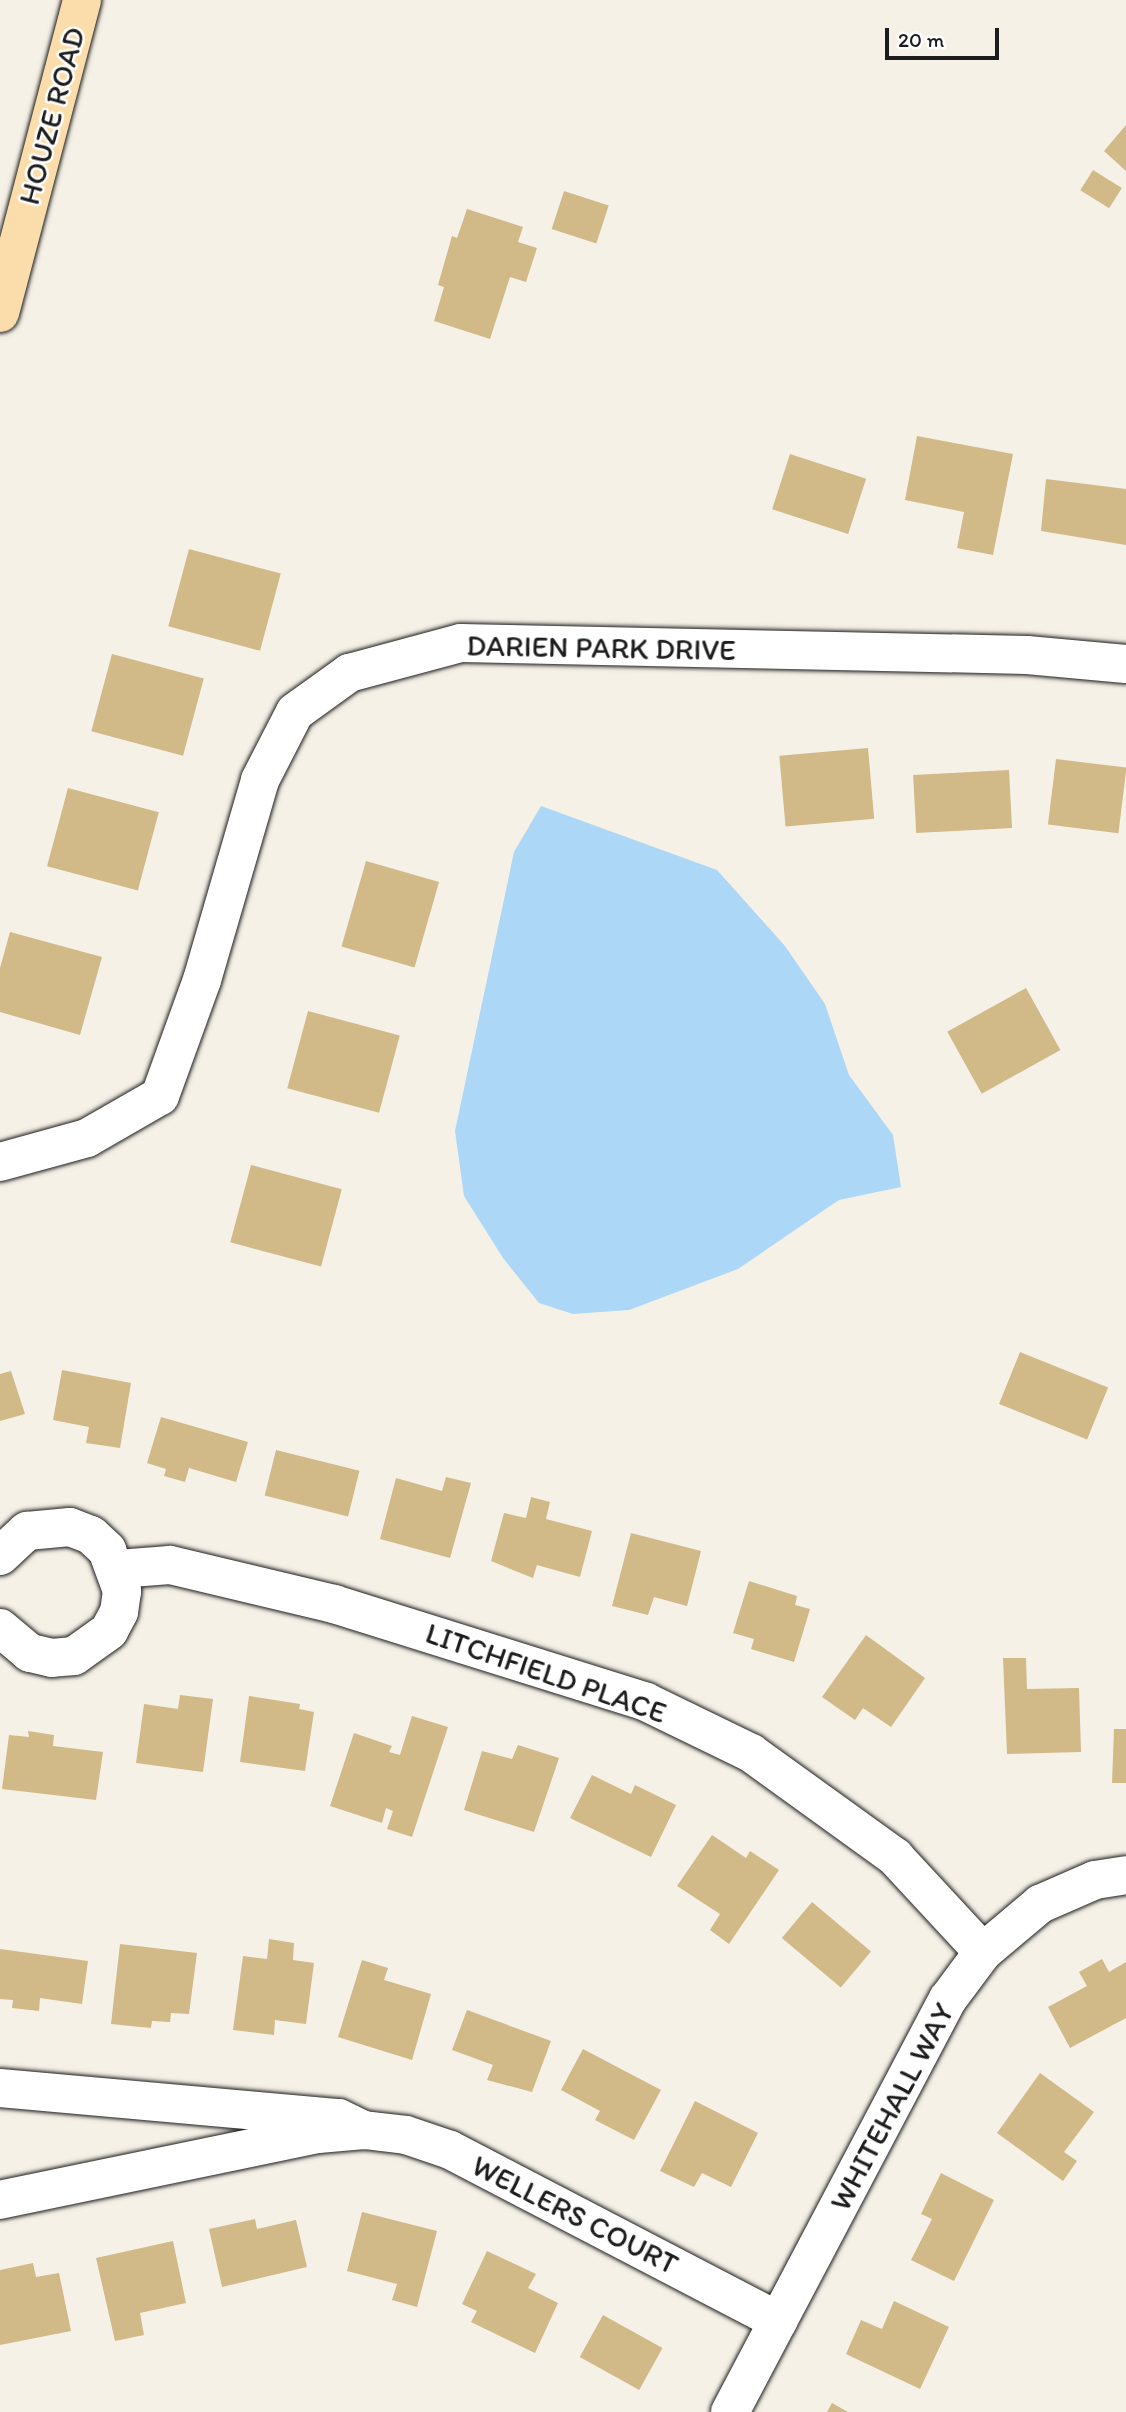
<!DOCTYPE html>
<html>
<head>
<meta charset="utf-8">
<style>
	body { margin:0 }
	#map { position:relative; width:1126px; height:2412px; overflow:hidden; background:#f6f1e7; font-family:Itim,sans-serif }
	div>[style] { position:absolute }
	[style*='--x'] { left:calc(var(--x)*1px); top:calc(var(--y)*1px); width:calc(var(--w)*1px); rotate:calc(var(--a)*1deg) }
	.water>* { inset:0; background:#acd7f7 }
	.building>* { inset:0; background:#d1b988; transform-origin:0 0 }
	.roads { filter:drop-shadow(0 0 2px #1c1c1c) drop-shadow(0 0 2px #1c1c1c) }
	.minor>* { height:38px; margin:-19px; padding:0 19px; transform-origin:19px; border-radius:19px; background:#fff }
	.primary>* { height:38px; margin:-19px; padding:0 19px; transform-origin:19px; border-radius:19px; background:#fbddab }
	span { translate:-50% -50%; white-space:nowrap; text-align:center; line-height:1.15; -webkit-text-stroke:5px #fff; paint-order:stroke }
	.street-label { font-size:30px; color:#1c1c1c }
	.scale { position:absolute; left:885px; top:28px; width:114px; height:32px; box-sizing:border-box; border:4px solid #1c1c1c; border-top:0; padding-left:9px; font-size:21px; line-height:24px; white-space:nowrap; color:#1c1c1c; -webkit-text-stroke:5px #fff; paint-order:stroke }
</style>
</head>
<body>
<div id="map">
	<div class="water">
		<i style="clip-path:polygon(541px 806px,717px 870px,785px 946px,825px 1004px,849px 1075px,893px 1135px,901px 1187px,839px 1200px,738px 1269px,629px 1310px,573px 1314px,539px 1303px,503px 1258px,464px 1196px,455px 1131px,514px 852px)"></i>
	</div>
	<div class="building">
		<i style="clip-path:polygon(1126px 125px,1126px 171px,1104px 151px)"></i>
		<i style="left:1093px;top:170px;width:34px;height:24px;rotate:32deg"></i>
		<i style="left:564px;top:191px;width:47px;height:40px;rotate:18deg"></i>
		<i style="clip-path:polygon(467px 209px,523px 227px,518px 242px,537px 248px,526px 282px,510px 277px,490px 339px,434px 321px,444px 287px,438px 285px,452px 236px,457px 238px)"></i>
		<i style="clip-path:polygon(917px 436px,1013px 454px,993px 555px,957px 548px,964px 512px,905px 500px)"></i>
		<i style="left:790px;top:454px;width:80px;height:58px;rotate:18deg"></i>
		<i style="clip-path:polygon(1046px 479px,1126px 489px,1126px 545px,1041px 531px)"></i>
		<i style="left:189px;top:549px;width:95px;height:80px;rotate:15deg"></i>
		<i style="left:112px;top:654px;width:95px;height:80px;rotate:15deg"></i>
		<i style="left:868px;top:748px;width:71px;height:89px;rotate:85deg"></i>
		<i style="left:1056px;top:759px;width:71px;height:66px;rotate:7deg"></i>
		<i style="left:1009px;top:770px;width:58px;height:96px;rotate:87deg"></i>
		<i style="left:68px;top:788px;width:94px;height:81px;rotate:15deg"></i>
		<i style="left:366px;top:861px;width:76px;height:89px;rotate:16deg"></i>
		<i style="clip-path:polygon(10px 932px,102px 957px,80px 1035px,0 1012px,0 968px)"></i>
		<i style="left:1026px;top:988px;width:71px;height:90px;rotate:61deg"></i>
		<i style="left:308px;top:1011px;width:95px;height:80px;rotate:15deg"></i>
		<i style="left:251px;top:1165px;width:94px;height:80px;rotate:15deg"></i>
		<i style="left:1020px;top:1352px;width:95px;height:56px;rotate:22deg"></i>
		<i style="clip-path:polygon(62px 1370px,131px 1383px,120px 1448px,86px 1443px,89px 1427px,53px 1420px)"></i>
		<i style="clip-path:polygon(11px 1371px,25px 1414px,0 1421px,0 1374px)"></i>
		<i style="clip-path:polygon(161px 1417px,248px 1442px,236px 1482px,189px 1468px,185px 1482px,164px 1476px,166px 1469px,147px 1463px)"></i>
		<i style="left:276px;top:1450px;width:86px;height:47px;rotate:14deg"></i>
		<i style="clip-path:polygon(446px 1477px,471px 1483px,450px 1558px,380px 1539px,396px 1478px,442px 1491px)"></i>
		<i style="clip-path:polygon(531px 1497px,550px 1502px,546px 1519px,592px 1531px,580px 1577px,537px 1565px,533px 1578px,491px 1561px,504px 1513px,526px 1518px)"></i>
		<i style="clip-path:polygon(631px 1533px,701px 1551px,687px 1606px,654px 1597px,648px 1615px,612px 1606px)"></i>
		<i style="clip-path:polygon(749px 1581px,797px 1596px,795px 1605px,810px 1609px,794px 1662px,751px 1649px,754px 1639px,733px 1633px)"></i>
		<i style="clip-path:polygon(866px 1635px,925px 1678px,891px 1727px,863px 1708px,855px 1720px,822px 1697px)"></i>
		<i style="clip-path:polygon(1003px 1658px,1026px 1658px,1027px 1689px,1079px 1688px,1081px 1752px,1007px 1754px)"></i>
		<i style="clip-path:polygon(180px 1695px,213px 1699px,203px 1772px,136px 1763px,144px 1704px,178px 1709px)"></i>
		<i style="clip-path:polygon(249px 1696px,300px 1704px,299px 1709px,314px 1712px,305px 1771px,240px 1762px)"></i>
		<i style="clip-path:polygon(412px 1716px,448px 1727px,412px 1837px,387px 1829px,393px 1811px,386px 1808px,382px 1823px,330px 1806px,354px 1733px,392px 1746px,389px 1752px,400px 1755px)"></i>
		<i style="clip-path:polygon(1114px 1729px,1126px 1729px,1126px 1783px,1112px 1783px)"></i>
		<i style="clip-path:polygon(28px 1731px,54px 1735px,53px 1746px,103px 1752px,96px 1800px,2px 1789px,9px 1735px,29px 1737px)"></i>
		<i style="clip-path:polygon(518px 1745px,559px 1758px,534px 1832px,464px 1810px,482px 1751px,512px 1759px)"></i>
		<i style="clip-path:polygon(592px 1775px,631px 1794px,635px 1785px,676px 1805px,651px 1857px,570px 1818px)"></i>
		<i style="clip-path:polygon(712px 1835px,746px 1858px,750px 1851px,779px 1870px,729px 1944px,710px 1930px,720px 1914px,677px 1886px)"></i>
		<i style="left:812px;top:1902px;width:77px;height:47px;rotate:40deg"></i>
		<i style="clip-path:polygon(269px 1939px,294px 1943px,293px 1960px,314px 1963px,306px 2024px,275px 2020px,274px 2035px,233px 2030px,243px 1956px,267px 1959px)"></i>
		<i style="clip-path:polygon(120px 1944px,197px 1953px,189px 2014px,171px 2013px,170px 2022px,152px 2021px,151px 2028px,111px 2024px)"></i>
		<i style="clip-path:polygon(0 1949px,88px 1961px,82px 2004px,40px 1998px,39px 2011px,12px 2008px,13px 2000px,0 1999px)"></i>
		<i style="clip-path:polygon(1102px 1959px,1109px 1972px,1126px 1962px,1126px 2018px,1070px 2048px,1048px 2007px,1087px 1986px,1079px 1972px)"></i>
		<i style="clip-path:polygon(362px 1960px,388px 1968px,384px 1980px,431px 1994px,412px 2060px,338px 2037px)"></i>
		<i style="clip-path:polygon(467px 2010px,551px 2041px,532px 2092px,487px 2080px,493px 2065px,452px 2050px)"></i>
		<i style="clip-path:polygon(583px 2049px,661px 2090px,634px 2140px,595px 2120px,600px 2111px,561px 2090px)"></i>
		<i style="clip-path:polygon(1040px 2073px,1094px 2112px,1064px 2152px,1077px 2161px,1063px 2181px,997px 2133px)"></i>
		<i style="clip-path:polygon(695px 2101px,758px 2133px,731px 2187px,702px 2173px,694px 2187px,660px 2171px)"></i>
		<i style="clip-path:polygon(941px 2173px,994px 2200px,954px 2281px,911px 2260px,932px 2219px,921px 2214px)"></i>
		<i style="clip-path:polygon(362px 2212px,437px 2231px,417px 2307px,392px 2300px,397px 2284px,347px 2271px)"></i>
		<i style="clip-path:polygon(255px 2219px,257px 2229px,296px 2220px,307px 2267px,222px 2287px,209px 2229px)"></i>
		<i style="clip-path:polygon(173px 2241px,186px 2303px,140px 2313px,144px 2335px,115px 2341px,96px 2258px)"></i>
		<i style="clip-path:polygon(487px 2251px,536px 2274px,528px 2288px,558px 2303px,535px 2353px,471px 2322px,477px 2311px,462px 2304px)"></i>
		<i style="clip-path:polygon(33px 2263px,36px 2277px,59px 2273px,71px 2331px,0 2345px,0 2270px)"></i>
		<i style="clip-path:polygon(894px 2301px,949px 2327px,920px 2389px,846px 2354px,861px 2320px,882px 2329px)"></i>
		<i style="left:603px;top:2315px;width:68px;height:48px;rotate:29deg"></i>
		<i style="clip-path:polygon(832px 2403px,848px 2412px,827px 2412px)"></i>
	</div>
	<div class="roads">
		<div class="minor">
			<i style="--x:0;--y:1162;--w:90;--a:-15.4"></i>
			<i style="--x:87;--y:1138;--w:84;--a:-29.9"></i>
			<i style="--x:160;--y:1096;--w:123;--a:-70.1"></i>
			<i style="--x:202;--y:980;--w:208;--a:-73.8"></i>
			<i style="--x:260;--y:780;--w:76;--a:-62.8"></i>
			<i style="--x:295;--y:712;--w:67;--a:-35.8"></i>
			<i style="--x:349;--y:673;--w:116;--a:-15"></i>
			<i style="--x:461;--y:643;--w:566;--a:1.21"></i>
			<i style="--x:1027;--y:655;--w:99;--a:5.2"></i>
			<i style="--x:0;--y:1556;--w:37;--a:-43"></i>
			<i style="--x:27;--y:1531;--w:43;--a:-5.3"></i>
			<i style="--x:70;--y:1527;--w:22;--a:21"></i>
			<i style="--x:91;--y:1535;--w:22;--a:43"></i>
			<i style="--x:107;--y:1550;--w:44;--a:69.9"></i>
			<i style="--x:122;--y:1591;--w:21;--a:98"></i>
			<i style="--x:119;--y:1612;--w:21;--a:118"></i>
			<i style="--x:109;--y:1631;--w:43;--a:144.5"></i>
			<i style="--x:74;--y:1656;--w:22;--a:175"></i>
			<i style="--x:52;--y:1658;--w:23;--a:-167"></i>
			<i style="--x:30;--y:1653;--w:39;--a:-140"></i>
			<i style="--x:118;--y:1569;--w:52;--a:-4.4"></i>
			<i style="--x:170;--y:1565;--w:169;--a:13.4"></i>
			<i style="--x:334;--y:1604;--w:327;--a:17.4"></i>
			<i style="--x:646;--y:1702;--w:117;--a:25.9"></i>
			<i style="--x:751;--y:1753;--w:178;--a:35.8"></i>
			<i style="--x:895;--y:1857;--w:129;--a:47.2"></i>
			<i style="--x:0;--y:2088;--w:340;--a:5.1"></i>
			<i style="--x:339;--y:2118;--w:28;--a:26"></i>
			<i style="--x:364;--y:2130;--w:46;--a:175"></i>
			<i style="--x:318;--y:2134;--w:325;--a:168.3"></i>
			<i style="--x:364;--y:2130;--w:42;--a:6.8"></i>
			<i style="--x:406;--y:2135;--w:46;--a:18.8"></i>
			<i style="--x:450;--y:2150;--w:370;--a:27.5"></i>
			<i style="--x:730;--y:2412;--w:467;--a:-62.2"></i>
			<i style="--x:948;--y:1999;--w:59;--a:-53.3"></i>
			<i style="--x:983;--y:1952;--w:75;--a:-40.1"></i>
			<i style="--x:1040;--y:1904;--w:60;--a:-23.6"></i>
			<i style="--x:1095;--y:1880;--w:31;--a:-9"></i>
		</div>
		<div class="primary">
			<i style="--x:0;--y:313;--w:324;--a:-75.3"></i>
		</div>
	</div>
	<div class="street-label">
		<span style="left:52px;top:116px;rotate:-75deg">HOUZE ROAD</span>
		<span style="left:601px;top:648px;rotate:1deg">DARIEN PARK DRIVE</span>
		<span style="left:546px;top:1673px;rotate:19deg">LITCHFIELD PLACE</span>
		<span style="left:892px;top:2107px;rotate:-62deg">WHITEHALL WAY</span>
		<span style="left:575px;top:2215px;rotate:27deg">WELLERS COURT</span>
	</div>
	<div class="scale">20 m</div>
</div>
</body>
</html>
